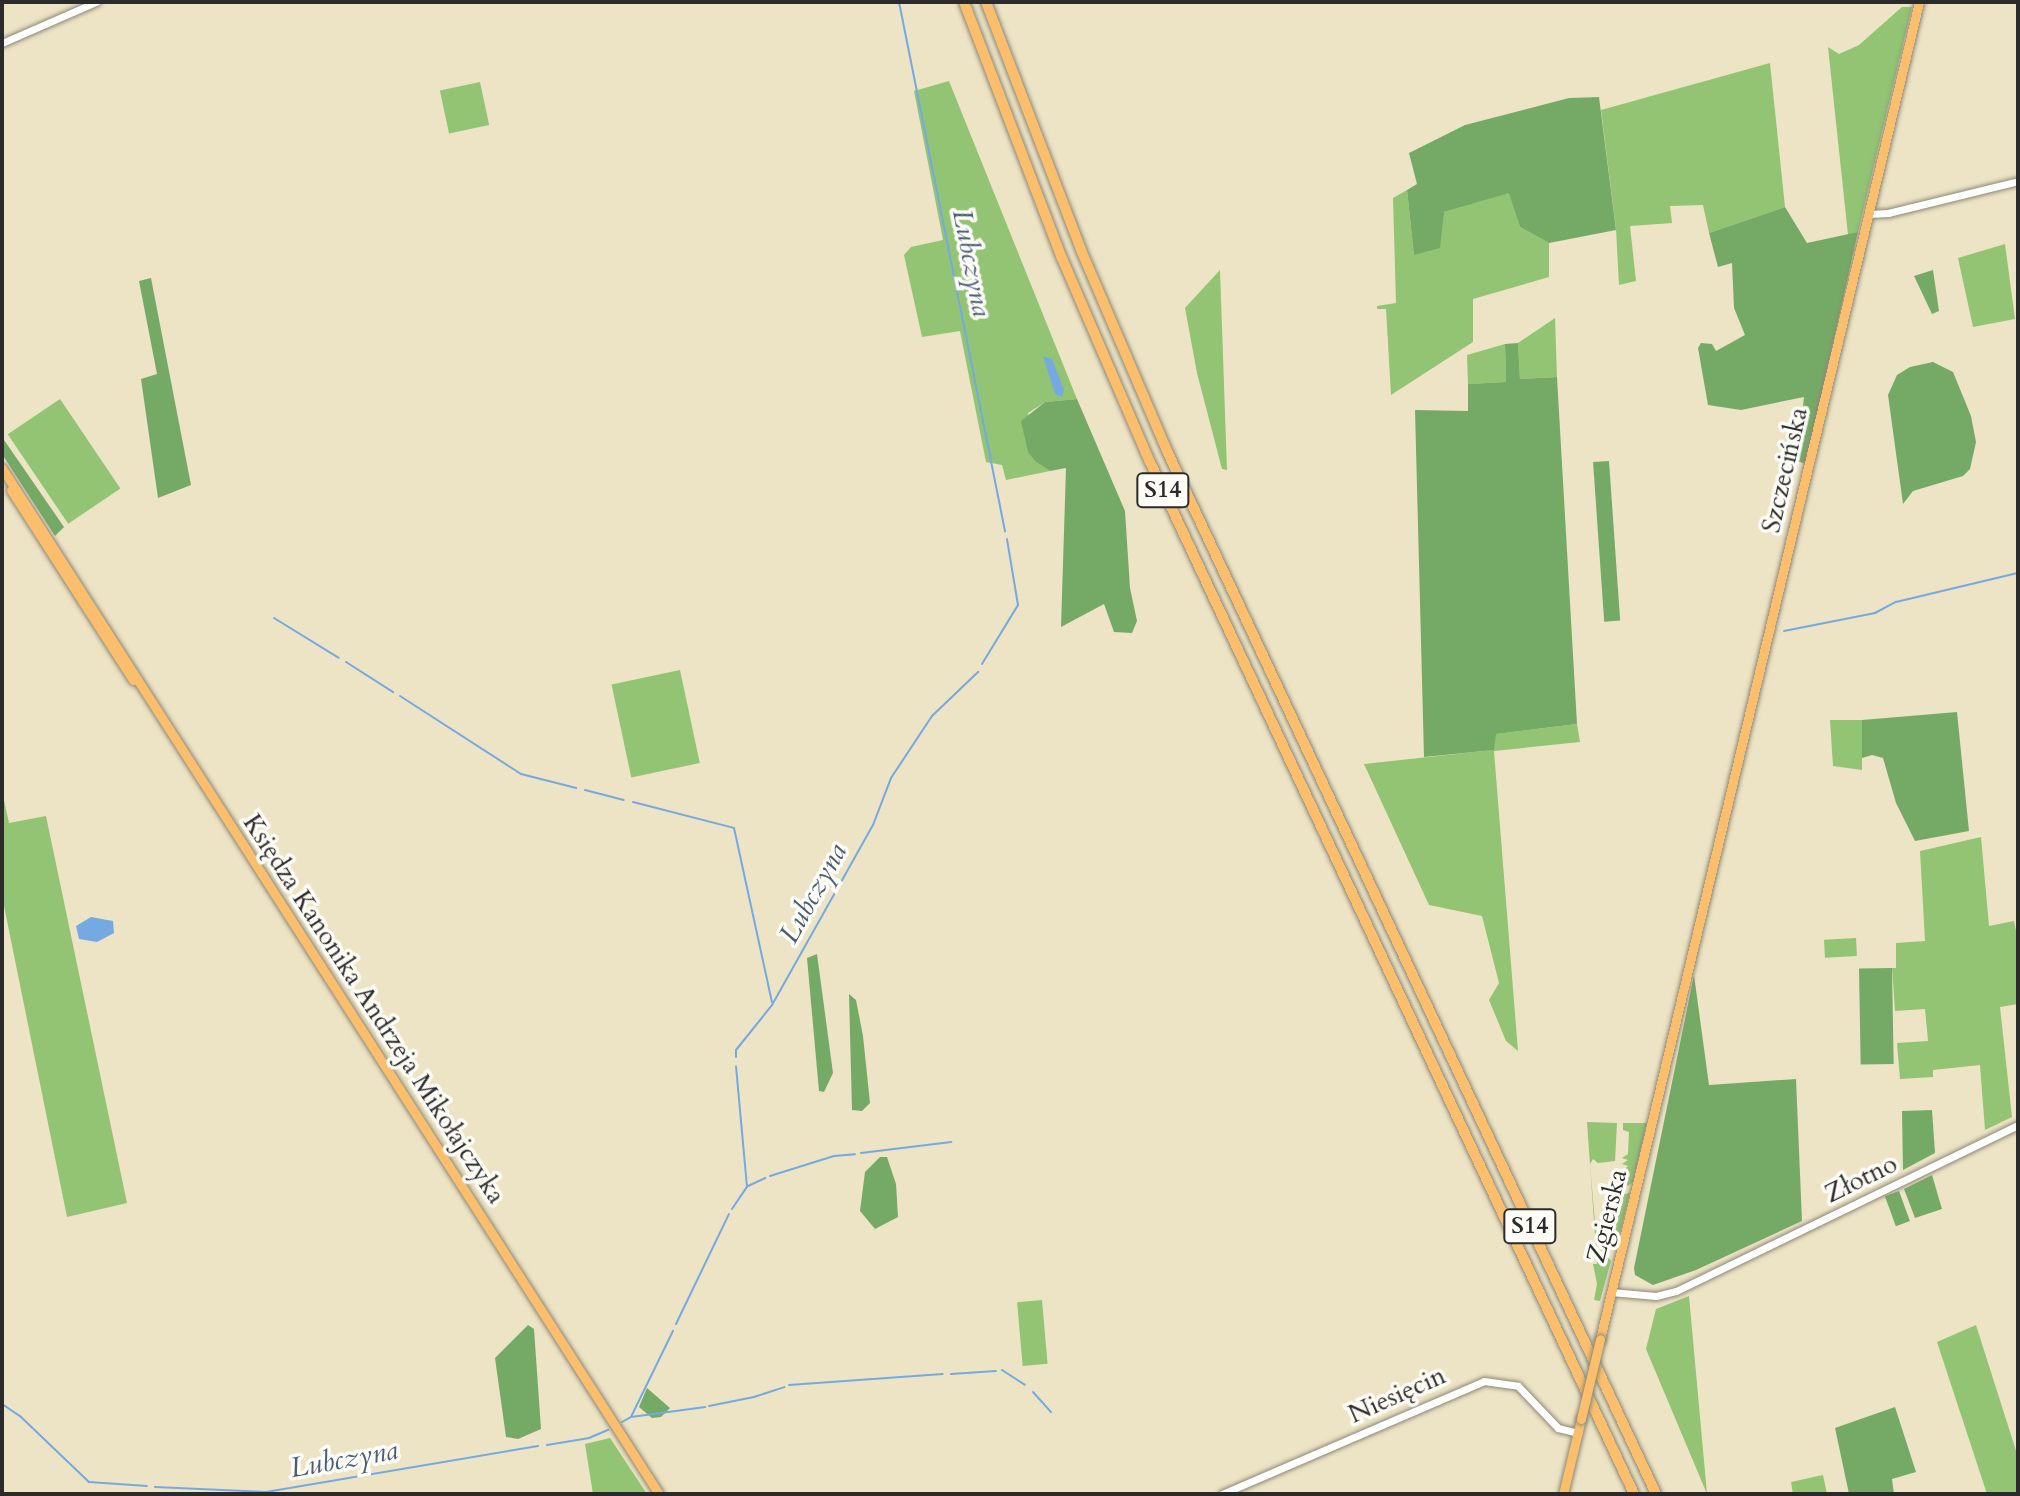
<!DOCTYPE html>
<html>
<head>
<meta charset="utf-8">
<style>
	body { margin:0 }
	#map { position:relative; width:2020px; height:1496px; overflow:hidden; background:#ede4c5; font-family:Cardo,serif }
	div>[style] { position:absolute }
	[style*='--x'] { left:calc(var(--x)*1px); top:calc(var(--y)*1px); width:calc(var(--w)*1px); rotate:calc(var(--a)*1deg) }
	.green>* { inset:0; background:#92c474; transform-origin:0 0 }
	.forest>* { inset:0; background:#75aa66; transform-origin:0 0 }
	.water>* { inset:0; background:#75a9e2 }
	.stream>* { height:2px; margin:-1px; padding:0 1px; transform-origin:1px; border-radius:1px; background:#75a9e2 }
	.roads { filter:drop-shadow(0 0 2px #8c8878) drop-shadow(0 0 2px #8c8878) }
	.minor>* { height:7px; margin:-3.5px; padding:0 3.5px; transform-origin:3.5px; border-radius:3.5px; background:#fff }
	.major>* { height:9px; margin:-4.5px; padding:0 4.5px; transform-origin:4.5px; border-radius:4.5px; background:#fabe6d }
	.highway>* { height:10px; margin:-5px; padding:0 5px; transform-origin:5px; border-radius:5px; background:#fabe6d }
	.bridges { filter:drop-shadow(0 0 2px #8c8878) drop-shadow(0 0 2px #8c8878) }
	.major-bridge>* { height:9px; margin:-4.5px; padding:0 4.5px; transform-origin:4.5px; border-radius:4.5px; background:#fabe6d }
	span { translate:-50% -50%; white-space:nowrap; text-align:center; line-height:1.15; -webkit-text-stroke:7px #fdfcf7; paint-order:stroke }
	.shield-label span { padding:2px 6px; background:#fdfcf7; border:2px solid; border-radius:6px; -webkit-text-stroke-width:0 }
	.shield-label { font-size:24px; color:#2b2b2b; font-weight:700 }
	.street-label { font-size:26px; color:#2b2b2b }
	.water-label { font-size:28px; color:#495d74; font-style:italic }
	.frame { position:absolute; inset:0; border:4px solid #2b2b2b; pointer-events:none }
</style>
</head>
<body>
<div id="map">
	<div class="green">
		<i style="clip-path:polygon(1902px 7px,1912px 7px,1858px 232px,1848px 235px,1828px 47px,1839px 54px,1859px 45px)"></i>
		<i style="clip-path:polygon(1770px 63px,1785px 207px,1709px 233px,1703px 205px,1670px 206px,1672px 223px,1630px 226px,1636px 281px,1619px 285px,1616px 229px,1601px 110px)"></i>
		<i style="clip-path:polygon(949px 81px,1077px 399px,1045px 402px,1028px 413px,1036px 462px,1050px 471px,1006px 480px,1002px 465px,986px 462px,960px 331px,922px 337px,904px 255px,911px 247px,943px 240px,914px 91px)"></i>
		<i style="left:480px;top:82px;width:44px;height:41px;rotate:78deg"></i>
		<i style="clip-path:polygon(1407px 190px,1414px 254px,1444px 212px,1510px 192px,1520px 227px,1549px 243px,1549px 277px,1473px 299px,1473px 342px,1391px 395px,1386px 309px,1377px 309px,1377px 306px,1396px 303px,1393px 198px)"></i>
		<i style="clip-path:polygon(2005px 244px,2015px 319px,1973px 327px,1958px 258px)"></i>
		<i style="clip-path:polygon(1220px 270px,1227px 470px,1222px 469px,1197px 373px,1185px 308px)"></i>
		<i style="clip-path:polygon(1555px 318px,1557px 377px,1520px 379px,1518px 343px)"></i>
		<i style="clip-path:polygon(1505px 344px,1506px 382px,1468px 384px,1467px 355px)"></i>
		<i style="left:60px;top:399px;width:108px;height:63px;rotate:56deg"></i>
		<i style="left:680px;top:670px;width:95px;height:70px;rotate:78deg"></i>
		<i style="clip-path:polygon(1830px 720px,1862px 720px,1862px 770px,1833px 766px)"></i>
		<i style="clip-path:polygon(1577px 724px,1580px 742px,1494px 751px,1518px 1051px,1506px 1041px,1489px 1000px,1499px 983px,1482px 916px,1429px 905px,1364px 764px,1493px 750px,1495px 734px)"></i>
		<i style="clip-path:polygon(2px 791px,9px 823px,46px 816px,127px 1203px,67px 1217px,2px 896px)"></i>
		<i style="clip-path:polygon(1981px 837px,1989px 926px,2014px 921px,2018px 941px,2018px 1004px,2000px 1007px,2012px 1117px,1985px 1130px,1980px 1065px,1933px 1070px,1933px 1077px,1900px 1079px,1897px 1043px,1928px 1041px,1925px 1009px,1895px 1011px,1892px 968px,1896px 968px,1896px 943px,1925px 941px,1920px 851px)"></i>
		<i style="left:1856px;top:938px;width:18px;height:32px;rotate:87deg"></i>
		<i style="clip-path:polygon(1587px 1122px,1617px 1123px,1615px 1161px,1598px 1163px,1593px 1159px,1590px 1164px,1597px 1246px,1604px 1253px,1599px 1258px,1607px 1261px,1606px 1254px,1611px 1261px,1600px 1301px,1594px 1300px,1597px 1284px,1593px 1264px,1597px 1264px)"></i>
		<i style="clip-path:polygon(1623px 1123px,1647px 1123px,1633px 1182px,1628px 1186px,1624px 1183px,1622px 1171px,1628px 1166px,1622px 1164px,1628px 1160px,1622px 1158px,1628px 1154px,1629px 1132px,1623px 1130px)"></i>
		<i style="clip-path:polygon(1630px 1193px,1616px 1248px,1612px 1247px,1607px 1245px,1607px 1234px,1624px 1194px)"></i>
		<i style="clip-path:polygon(1689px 1296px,1707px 1494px,1646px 1349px,1656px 1309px)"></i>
		<i style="left:1042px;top:1300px;width:64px;height:25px;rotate:85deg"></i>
		<i style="clip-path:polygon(1976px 1325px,2018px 1457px,2018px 1494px,1987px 1494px,1937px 1342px)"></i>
		<i style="clip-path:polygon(610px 1438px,647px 1494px,593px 1494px,585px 1444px)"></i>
		<i style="clip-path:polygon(1823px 1475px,1827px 1494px,1793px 1494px,1791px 1482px)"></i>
	</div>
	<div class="forest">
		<i style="clip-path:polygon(1599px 97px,1616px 230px,1549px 243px,1520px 227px,1509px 193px,1444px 212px,1440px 248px,1414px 255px,1407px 190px,1417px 184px,1409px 153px,1465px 125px,1569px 98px)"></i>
		<i style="clip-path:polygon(1785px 207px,1807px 243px,1858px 232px,1806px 464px,1797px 461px,1804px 397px,1741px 410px,1708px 405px,1698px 348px,1701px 343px,1712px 344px,1716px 351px,1745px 335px,1734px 308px,1732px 263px,1718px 267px,1709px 233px)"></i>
		<i style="clip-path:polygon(1933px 270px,1939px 311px,1932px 314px,1914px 276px)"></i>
		<i style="clip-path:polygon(151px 278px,191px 485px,158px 498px,141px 379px,157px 374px,139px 281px)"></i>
		<i style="clip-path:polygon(1518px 343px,1520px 379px,1557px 377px,1577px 724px,1496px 734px,1494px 750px,1424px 757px,1415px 410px,1468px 411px,1468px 384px,1506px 382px,1505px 344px)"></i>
		<i style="clip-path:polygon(1933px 362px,1953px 372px,1971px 416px,1976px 442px,1970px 469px,1963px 476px,1913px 491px,1903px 504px,1888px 395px,1897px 375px,1910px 367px)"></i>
		<i style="clip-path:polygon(1077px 399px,1125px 511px,1130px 588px,1137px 621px,1132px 633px,1114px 632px,1104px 604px,1061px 627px,1066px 468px,1050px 471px,1036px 462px,1028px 452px,1021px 421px,1045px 402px)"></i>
		<i style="clip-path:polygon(2px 437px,64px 527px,55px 536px,2px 454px)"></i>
		<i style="left:1609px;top:461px;width:160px;height:16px;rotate:86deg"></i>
		<i style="clip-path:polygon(1957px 712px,1969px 831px,1915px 841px,1896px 803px,1883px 758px,1872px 755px,1862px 758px,1862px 720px)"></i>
		<i style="clip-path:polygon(817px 954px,833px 1073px,824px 1092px,819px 1091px,807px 958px)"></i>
		<i style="left:1892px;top:968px;width:96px;height:33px;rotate:89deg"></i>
		<i style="clip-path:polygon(1694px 975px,1709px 1085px,1796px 1079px,1802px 1221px,1696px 1270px,1653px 1285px,1635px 1275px,1634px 1268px)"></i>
		<i style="clip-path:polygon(849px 994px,856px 1000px,863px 1036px,870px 1103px,862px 1111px,852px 1110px)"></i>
		<i style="clip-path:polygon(1932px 1110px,1935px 1153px,1903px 1170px,1902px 1111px)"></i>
		<i style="clip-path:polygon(880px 1157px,887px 1157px,896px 1184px,898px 1217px,875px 1229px,860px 1211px,865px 1172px)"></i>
		<i style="clip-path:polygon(1932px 1175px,1942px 1209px,1915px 1218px,1904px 1189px)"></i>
		<i style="left:1899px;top:1191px;width:32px;height:15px;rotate:70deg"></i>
		<i style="clip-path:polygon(528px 1325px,534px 1329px,541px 1429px,518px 1439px,506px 1437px,495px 1358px)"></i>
		<i style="clip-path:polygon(647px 1388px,670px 1408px,661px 1417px,652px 1418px,639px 1407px)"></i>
		<i style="clip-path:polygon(1895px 1407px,1916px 1472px,1892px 1479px,1894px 1494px,1849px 1494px,1835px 1428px)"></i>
	</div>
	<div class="water">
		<i style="clip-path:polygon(1043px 356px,1052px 359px,1064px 390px,1062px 397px,1055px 394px)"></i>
		<i style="clip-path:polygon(91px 917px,113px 921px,114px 933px,97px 942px,79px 939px,76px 926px)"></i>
	</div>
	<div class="stream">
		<i style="--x:899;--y:2;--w:540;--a:78.67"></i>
		<i style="--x:274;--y:618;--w:76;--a:31.6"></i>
		<i style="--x:1784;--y:631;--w:93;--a:-11.2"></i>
		<i style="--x:1875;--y:613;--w:24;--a:-28"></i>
		<i style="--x:1896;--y:602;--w:125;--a:-13.4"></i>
		<i style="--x:346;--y:662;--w:56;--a:32.6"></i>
		<i style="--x:982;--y:664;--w:69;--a:-58.6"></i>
		<i style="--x:1018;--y:605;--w:67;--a:-99.5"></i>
		<i style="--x:400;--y:696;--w:144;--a:32.8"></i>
		<i style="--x:521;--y:774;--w:57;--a:14.3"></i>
		<i style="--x:585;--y:790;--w:40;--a:14.4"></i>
		<i style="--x:633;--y:802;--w:104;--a:14.4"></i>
		<i style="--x:734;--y:828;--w:178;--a:77.7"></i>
		<i style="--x:736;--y:1057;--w:7;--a:-90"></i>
		<i style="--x:736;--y:1050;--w:58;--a:-51.3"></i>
		<i style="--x:772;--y:1005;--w:206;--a:-60.7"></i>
		<i style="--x:873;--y:825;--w:50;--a:-69"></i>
		<i style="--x:891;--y:778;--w:74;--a:-56.5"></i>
		<i style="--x:932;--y:716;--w:64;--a:-43.7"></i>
		<i style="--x:861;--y:1153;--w:91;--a:-7"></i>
		<i style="--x:770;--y:1176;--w:67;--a:-17.4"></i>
		<i style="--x:834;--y:1156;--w:21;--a:-5"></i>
		<i style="--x:748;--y:1186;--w:19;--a:-25"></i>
		<i style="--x:732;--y:1209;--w:27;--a:-56"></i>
		<i style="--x:747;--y:1187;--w:121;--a:-95.2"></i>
		<i style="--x:676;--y:1324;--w:122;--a:-64.3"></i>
		<i style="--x:1002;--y:1370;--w:27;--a:33"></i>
		<i style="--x:951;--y:1374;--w:45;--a:-3.8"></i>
		<i style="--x:789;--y:1385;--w:154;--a:-4.1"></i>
		<i style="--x:1033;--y:1392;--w:27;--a:48"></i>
		<i style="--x:2;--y:1404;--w:23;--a:34"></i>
		<i style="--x:21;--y:1417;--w:94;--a:43.7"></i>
		<i style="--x:89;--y:1482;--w:58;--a:3.9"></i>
		<i style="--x:709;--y:1406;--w:46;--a:-11.3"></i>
		<i style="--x:754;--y:1397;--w:32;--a:-18"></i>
		<i style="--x:631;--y:1417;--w:75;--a:-7.7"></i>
		<i style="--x:622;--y:1422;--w:10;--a:-29"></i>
		<i style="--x:631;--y:1417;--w:96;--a:-64"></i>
		<i style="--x:547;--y:1445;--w:43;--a:-9.5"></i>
		<i style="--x:589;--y:1438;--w:21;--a:-23"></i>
		<i style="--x:155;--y:1487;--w:111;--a:2.6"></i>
		<i style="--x:266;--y:1492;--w:276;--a:-9.6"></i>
	</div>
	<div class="roads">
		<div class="minor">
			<i style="--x:2;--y:43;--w:103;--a:-23.6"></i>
			<i style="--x:1869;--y:214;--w:19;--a:-3"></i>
			<i style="--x:1888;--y:213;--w:134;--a:-13.8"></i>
			<i style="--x:1611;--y:1292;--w:45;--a:5.1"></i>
			<i style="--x:1656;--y:1296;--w:21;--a:-14"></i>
			<i style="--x:1676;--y:1291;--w:380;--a:-25.9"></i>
			<i style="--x:1222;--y:1494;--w:285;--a:-23.3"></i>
			<i style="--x:1484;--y:1381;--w:34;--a:8"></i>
			<i style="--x:1518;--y:1386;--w:58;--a:46.4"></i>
			<i style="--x:1558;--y:1428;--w:21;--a:14"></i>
		</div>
		<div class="major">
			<i style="--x:2;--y:468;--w:1218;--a:57.37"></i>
			<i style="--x:11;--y:490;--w:226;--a:57.3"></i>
			<i style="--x:1600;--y:1339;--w:1375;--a:-76.58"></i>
			<i style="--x:1563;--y:1494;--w:77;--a:-76.5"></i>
		</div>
		<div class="highway">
			<i style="--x:964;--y:2;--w:274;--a:69.1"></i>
			<i style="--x:1062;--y:258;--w:222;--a:66.7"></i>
			<i style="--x:1150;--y:462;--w:1140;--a:64.87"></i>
			<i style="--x:986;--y:2;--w:266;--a:69"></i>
			<i style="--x:1081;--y:250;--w:221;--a:66.8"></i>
			<i style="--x:1168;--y:453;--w:1150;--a:64.88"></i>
		</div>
	</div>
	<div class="bridges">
		<div class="major-bridge">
			<i style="--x:1581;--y:1419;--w:82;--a:-76.6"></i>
		</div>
	</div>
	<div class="shield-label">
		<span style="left:1163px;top:490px">S14</span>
		<span style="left:1530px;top:1226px">S14</span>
	</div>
	<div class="street-label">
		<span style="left:1785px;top:470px;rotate:-77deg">Szczecińska</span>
		<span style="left:374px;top:1009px;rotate:57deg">Księdza Kanonika Andrzeja Mikołajczyka</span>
		<span style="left:1861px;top:1179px;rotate:-26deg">Złotno</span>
		<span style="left:1607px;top:1216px;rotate:-76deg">Zgierska</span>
		<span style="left:1397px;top:1395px;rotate:-24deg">Niesięcin</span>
	</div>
	<div class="water-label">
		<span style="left:972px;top:263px;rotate:79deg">Lubczyna</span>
		<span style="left:813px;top:893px;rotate:-61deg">Lubczyna</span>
		<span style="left:344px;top:1459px;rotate:-10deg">Lubczyna</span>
	</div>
	<div class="frame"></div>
</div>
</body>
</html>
